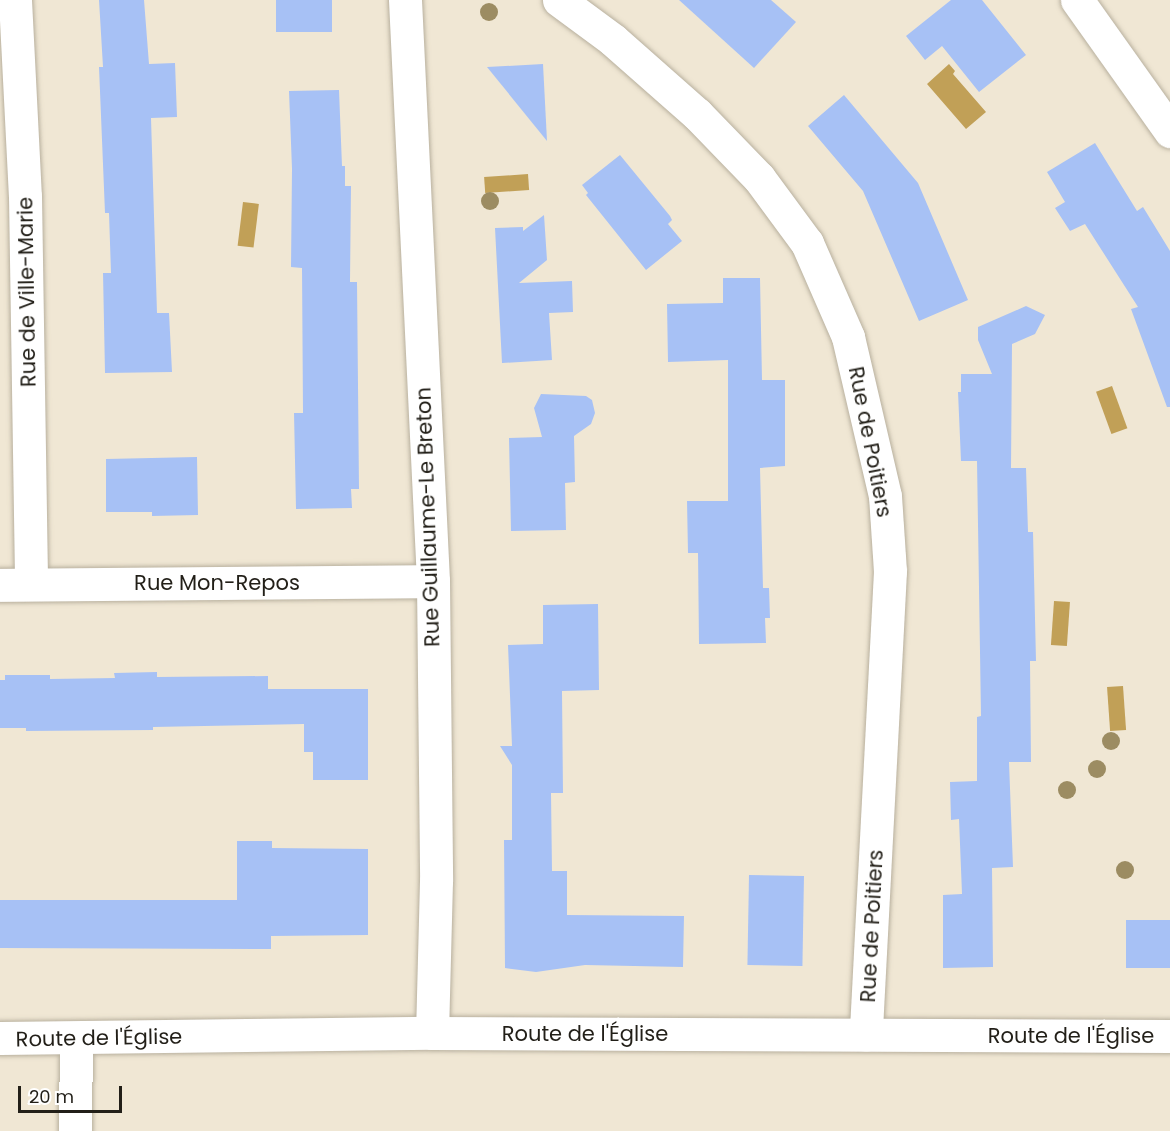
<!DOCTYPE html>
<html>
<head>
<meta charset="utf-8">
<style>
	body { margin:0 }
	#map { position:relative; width:1170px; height:1131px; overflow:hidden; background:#f0e7d4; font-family:Poppins,sans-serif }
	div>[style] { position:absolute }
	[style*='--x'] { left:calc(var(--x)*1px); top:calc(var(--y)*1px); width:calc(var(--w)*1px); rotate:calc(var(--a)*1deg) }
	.water>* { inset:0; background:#c1a057; transform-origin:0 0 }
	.building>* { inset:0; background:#a7c1f5; transform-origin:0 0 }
	.roads { filter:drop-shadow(0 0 2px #b8b09e) drop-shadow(0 0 2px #b8b09e) }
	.minor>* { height:33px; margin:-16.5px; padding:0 16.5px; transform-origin:16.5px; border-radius:16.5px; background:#fff }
	.trees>* { width:18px; height:18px; margin:-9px; border-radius:50%; background:#9c8c62 }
	span { translate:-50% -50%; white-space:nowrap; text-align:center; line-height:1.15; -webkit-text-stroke:4.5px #fff; paint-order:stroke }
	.street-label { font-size:21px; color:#221f18 }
	.scale { position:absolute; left:18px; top:1086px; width:104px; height:27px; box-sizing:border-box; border:3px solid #221f18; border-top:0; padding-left:8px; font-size:18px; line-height:21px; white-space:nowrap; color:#221f18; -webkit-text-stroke:4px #fff; paint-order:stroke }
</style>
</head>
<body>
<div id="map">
	<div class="water">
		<i style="clip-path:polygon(949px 64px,955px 71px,953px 74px,986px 112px,966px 129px,927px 84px)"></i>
		<i style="left:528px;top:174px;width:16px;height:44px;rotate:86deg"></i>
		<i style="left:243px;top:202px;width:16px;height:44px;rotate:7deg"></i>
		<i style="left:1112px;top:386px;width:45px;height:17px;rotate:70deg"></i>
		<i style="left:1054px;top:601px;width:16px;height:44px;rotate:4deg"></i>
		<i style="left:1123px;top:686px;width:44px;height:16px;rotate:86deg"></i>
	</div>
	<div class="building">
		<i style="clip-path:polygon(99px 0,144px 0,149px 64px,175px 63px,177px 117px,151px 118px,157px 313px,169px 313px,172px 372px,105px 373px,103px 273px,111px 273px,109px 213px,105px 213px,99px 67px,103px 67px)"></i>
		<i style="left:276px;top:0;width:56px;height:32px"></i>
		<i style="clip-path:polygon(679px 0,771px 0,796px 22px,754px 68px)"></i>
		<i style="clip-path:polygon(951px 0,982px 0,1026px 55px,979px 92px,942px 46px,925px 60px,906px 36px)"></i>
		<i style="clip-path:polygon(543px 64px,547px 141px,487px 67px)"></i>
		<i style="clip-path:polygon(339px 90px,342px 166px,345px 166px,345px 186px,351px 186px,350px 282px,357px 282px,359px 489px,351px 489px,352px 508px,296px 509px,294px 413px,303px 413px,302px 268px,291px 267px,292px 169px,289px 91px)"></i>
		<i style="clip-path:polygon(844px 95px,918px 183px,968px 300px,919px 321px,863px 191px,808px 126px)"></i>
		<i style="clip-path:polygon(1095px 143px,1137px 211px,1143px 207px,1170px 251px,1170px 407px,1167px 407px,1131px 309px,1138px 307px,1085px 224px,1070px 231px,1055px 208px,1065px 202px,1047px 172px)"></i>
		<i style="clip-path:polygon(620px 155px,670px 216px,672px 220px,668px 224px,682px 241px,646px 270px,586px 195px,588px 193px,582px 185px)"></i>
		<i style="clip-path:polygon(544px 215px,547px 260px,519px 283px,572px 281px,573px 312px,549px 313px,552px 360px,502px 363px,495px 228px,523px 227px,523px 231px)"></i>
		<i style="clip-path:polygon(723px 278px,760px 278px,762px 380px,785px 380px,785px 466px,760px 468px,763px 588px,769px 588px,770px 618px,765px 618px,766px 643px,699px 644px,698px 553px,688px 553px,687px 501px,728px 501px,728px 360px,668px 362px,667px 304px,723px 303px)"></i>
		<i style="clip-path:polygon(1026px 306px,1045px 315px,1035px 334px,1012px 344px,1011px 468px,1026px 468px,1028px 532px,1033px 532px,1036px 661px,1030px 661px,1031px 762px,1009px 762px,1013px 867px,992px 868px,993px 967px,943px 968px,943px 895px,962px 894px,959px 819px,951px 820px,950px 782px,977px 781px,977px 717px,981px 716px,977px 461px,961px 461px,958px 392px,961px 392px,961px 374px,992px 374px,978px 340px,978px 327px)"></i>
		<i style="clip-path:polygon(541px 394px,586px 396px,592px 400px,595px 413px,591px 424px,574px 436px,575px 482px,565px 483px,566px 530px,511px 531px,509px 438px,542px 437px,534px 408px)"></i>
		<i style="clip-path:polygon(197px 457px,198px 515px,152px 516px,152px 512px,106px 512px,106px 459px)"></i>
		<i style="clip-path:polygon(598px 604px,599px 690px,562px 691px,563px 793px,551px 793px,552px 871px,567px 871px,567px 915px,684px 916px,683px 967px,585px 965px,536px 972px,505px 968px,504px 840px,512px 840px,512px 765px,500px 746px,512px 746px,508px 645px,543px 644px,543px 605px)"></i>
		<i style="clip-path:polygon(157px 672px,157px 677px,268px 676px,268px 689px,368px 689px,368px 780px,313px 780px,313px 752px,304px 752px,304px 724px,153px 727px,153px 730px,26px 731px,26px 728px,0 728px,0 680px,5px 680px,5px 675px,50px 675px,50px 679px,115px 678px,114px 673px)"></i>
		<i style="clip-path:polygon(237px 841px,272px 841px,272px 848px,368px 849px,368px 935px,271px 936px,271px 949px,0 948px,0 900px,237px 900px)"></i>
		<i style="left:749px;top:875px;width:55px;height:90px;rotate:1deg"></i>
		<i style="left:1126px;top:920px;width:44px;height:48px"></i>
	</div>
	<div class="roads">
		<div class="minor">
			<i style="--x:15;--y:0;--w:196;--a:87.1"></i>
			<i style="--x:25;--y:196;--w:388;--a:89.1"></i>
			<i style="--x:405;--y:0;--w:582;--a:87.24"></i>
			<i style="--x:433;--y:581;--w:300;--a:89.4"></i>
			<i style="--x:436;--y:881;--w:152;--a:91.5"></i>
			<i style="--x:559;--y:0;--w:67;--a:36.5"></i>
			<i style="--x:613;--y:40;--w:112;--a:41.4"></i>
			<i style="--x:697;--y:114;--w:89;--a:45.9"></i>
			<i style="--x:759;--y:178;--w:81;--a:53.6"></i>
			<i style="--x:807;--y:243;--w:103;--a:66.4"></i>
			<i style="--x:848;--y:337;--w:163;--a:76.9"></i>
			<i style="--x:885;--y:496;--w:75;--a:86.2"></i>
			<i style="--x:890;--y:571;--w:464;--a:93"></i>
			<i style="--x:1077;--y:0;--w:161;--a:54.6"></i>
			<i style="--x:0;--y:585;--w:433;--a:-0.5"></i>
			<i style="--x:0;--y:1038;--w:432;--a:-0.7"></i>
			<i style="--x:432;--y:1033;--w:738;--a:0.23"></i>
			<i style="--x:75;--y:1131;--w:93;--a:-89.4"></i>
		</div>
	</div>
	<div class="trees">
		<i style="left:489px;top:12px"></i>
		<i style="left:490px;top:201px"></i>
		<i style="left:1111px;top:741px"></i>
		<i style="left:1097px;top:769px"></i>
		<i style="left:1067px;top:790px"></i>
		<i style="left:1125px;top:870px"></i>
	</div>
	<div class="street-label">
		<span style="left:27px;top:292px;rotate:-91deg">Rue de Ville-Marie</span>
		<span style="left:870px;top:442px;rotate:79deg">Rue de Poitiers</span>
		<span style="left:428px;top:517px;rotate:-92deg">Rue Guillaume-Le Breton</span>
		<span style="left:217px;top:583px">Rue Mon-Repos</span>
		<span style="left:872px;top:926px;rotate:-87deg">Rue de Poitiers</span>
		<span style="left:585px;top:1034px">Route de l'Église</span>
		<span style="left:1071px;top:1036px">Route de l'Église</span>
		<span style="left:99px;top:1038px;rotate:-1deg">Route de l'Église</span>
	</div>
	<div class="scale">20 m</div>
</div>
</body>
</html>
